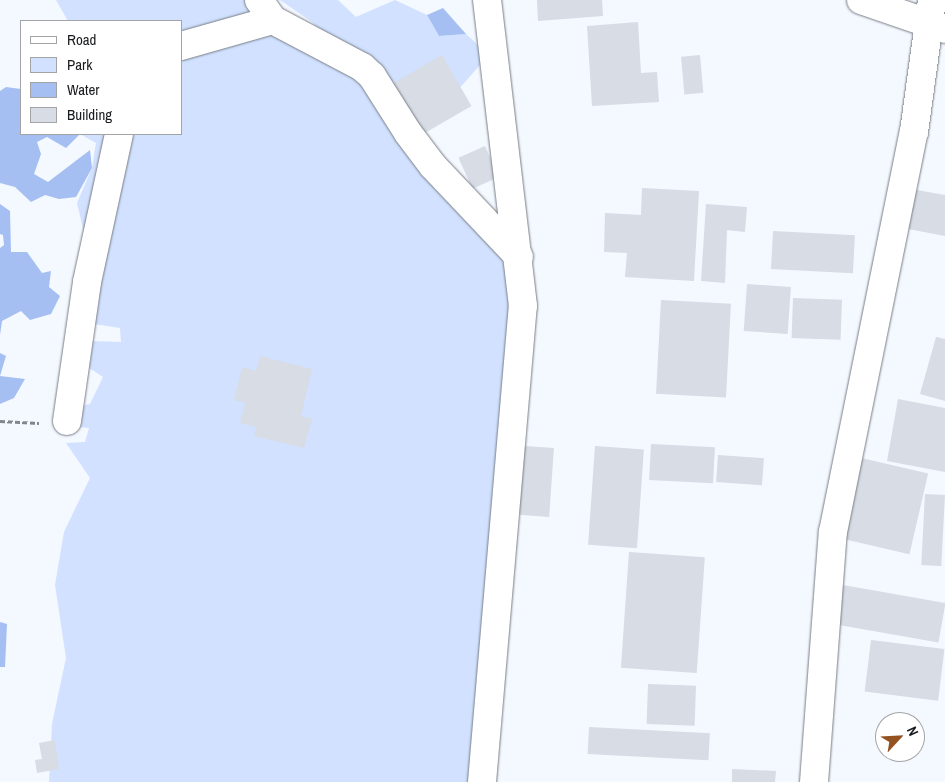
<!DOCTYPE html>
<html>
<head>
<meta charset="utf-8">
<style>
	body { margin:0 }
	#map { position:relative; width:945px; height:782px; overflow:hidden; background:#f4f8ff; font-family:"Archivo Narrow",sans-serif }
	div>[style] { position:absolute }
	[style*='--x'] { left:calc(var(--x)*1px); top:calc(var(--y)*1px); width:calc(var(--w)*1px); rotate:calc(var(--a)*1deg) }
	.green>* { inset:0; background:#d1e1ff }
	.water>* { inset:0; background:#a5bff3 }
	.building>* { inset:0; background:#d7dce5; transform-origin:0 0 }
	.path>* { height:3px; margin-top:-1.5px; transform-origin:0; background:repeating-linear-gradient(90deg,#83868b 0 5px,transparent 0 7.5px) }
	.roads { filter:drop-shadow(0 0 1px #787d84) drop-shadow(0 0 1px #787d84) }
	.minor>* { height:28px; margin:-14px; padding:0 14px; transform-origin:14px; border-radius:14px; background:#fff }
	span { translate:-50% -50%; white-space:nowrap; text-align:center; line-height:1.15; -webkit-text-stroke:4px #fff; paint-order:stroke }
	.legend { position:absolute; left:20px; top:20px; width:162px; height:115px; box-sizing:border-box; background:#fff; border:1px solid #a3a4a5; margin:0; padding:6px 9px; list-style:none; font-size:15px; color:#191b1e }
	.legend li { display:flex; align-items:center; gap:10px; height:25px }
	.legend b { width:25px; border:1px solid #a3a4a5 }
	.north { position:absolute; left:875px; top:712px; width:50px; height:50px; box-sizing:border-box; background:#fff; border:1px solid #a3a4a5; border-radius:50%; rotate:65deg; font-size:14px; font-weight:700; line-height:20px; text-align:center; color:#191b1e }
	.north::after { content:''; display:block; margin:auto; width:18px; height:22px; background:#945220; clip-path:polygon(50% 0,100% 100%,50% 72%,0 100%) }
</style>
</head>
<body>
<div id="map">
	<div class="green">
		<i style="clip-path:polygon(56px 0,250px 0,363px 83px,512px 265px,514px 301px,474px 782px,49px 782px,52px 724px,66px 658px,55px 585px,64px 532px,90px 478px,66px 443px,85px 442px,89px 428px,65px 426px,77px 407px,90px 404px,103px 377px,77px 360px,89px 341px,121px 342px,120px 328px,87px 323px,85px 237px,77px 203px,92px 168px,96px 143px,80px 134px,181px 134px,181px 21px,68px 21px)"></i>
		<i style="clip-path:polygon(280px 0,338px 0,356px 17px,395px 0,427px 15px,439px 36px,466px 34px,489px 55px,456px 92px,389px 99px,312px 22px)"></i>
	</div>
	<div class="water">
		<i style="clip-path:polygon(443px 8px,466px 34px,439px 36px,427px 15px)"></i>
		<i style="clip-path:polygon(6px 87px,21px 89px,21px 134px,80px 134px,66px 148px,47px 137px,37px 142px,41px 154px,34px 174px,48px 182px,90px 150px,92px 168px,76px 197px,59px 199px,45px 195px,31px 202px,15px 187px,0 183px,0 91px)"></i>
		<i style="clip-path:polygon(0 204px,10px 211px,11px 252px,27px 252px,42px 273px,51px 271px,49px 287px,60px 296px,51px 314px,30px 320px,21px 311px,2px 321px,0 335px,0 248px,4px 245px,3px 235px,0 234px)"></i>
		<i style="clip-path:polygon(0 353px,6px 356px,0 376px,25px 379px,14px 398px,0 404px)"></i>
		<i style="clip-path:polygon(0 622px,7px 624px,5px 667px,0 667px)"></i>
	</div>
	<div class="building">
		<i style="clip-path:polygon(537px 0,602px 0,603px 16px,538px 21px)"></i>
		<i style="clip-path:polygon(638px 22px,641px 73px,657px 72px,659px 102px,592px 106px,587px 26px)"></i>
		<i style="left:442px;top:55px;width:59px;height:59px;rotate:60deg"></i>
		<i style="left:700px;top:55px;width:38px;height:19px;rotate:85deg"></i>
		<i style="left:485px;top:146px;width:34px;height:29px;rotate:66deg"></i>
		<i style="clip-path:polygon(642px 188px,699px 191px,694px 281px,625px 277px,627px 253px,604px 252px,605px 213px,641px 215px)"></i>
		<i style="clip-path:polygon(911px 189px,945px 195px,945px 236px,903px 228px)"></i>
		<i style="clip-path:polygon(706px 204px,747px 207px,745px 232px,727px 230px,725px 283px,701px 281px)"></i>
		<i style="left:773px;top:231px;width:82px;height:38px;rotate:3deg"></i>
		<i style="left:747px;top:284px;width:44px;height:47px;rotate:4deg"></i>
		<i style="left:793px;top:298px;width:49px;height:40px;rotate:2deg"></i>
		<i style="left:661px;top:300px;width:70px;height:94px;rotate:3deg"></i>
		<i style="clip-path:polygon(936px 337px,945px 339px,945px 401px,920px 394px)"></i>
		<i style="clip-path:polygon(260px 356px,312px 369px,301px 416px,312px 419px,304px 448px,254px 436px,256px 427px,240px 423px,245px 403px,234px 400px,242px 367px,256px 371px)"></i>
		<i style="clip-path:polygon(898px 399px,945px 408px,945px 472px,887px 461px)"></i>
		<i style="left:651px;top:444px;width:64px;height:36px;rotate:3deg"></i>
		<i style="left:524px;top:446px;width:30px;height:69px;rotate:4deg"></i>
		<i style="left:595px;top:446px;width:49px;height:99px;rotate:4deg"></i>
		<i style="left:718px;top:455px;width:46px;height:27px;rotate:4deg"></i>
		<i style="left:857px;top:457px;width:73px;height:83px;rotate:13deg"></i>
		<i style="left:925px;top:494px;width:20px;height:71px;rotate:3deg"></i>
		<i style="left:629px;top:552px;width:76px;height:116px;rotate:4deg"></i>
		<i style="left:843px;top:585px;width:104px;height:40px;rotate:10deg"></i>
		<i style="left:871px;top:640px;width:74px;height:52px;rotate:7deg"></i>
		<i style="left:648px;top:684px;width:48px;height:40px;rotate:2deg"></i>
		<i style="left:589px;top:727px;width:121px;height:27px;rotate:3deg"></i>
		<i style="clip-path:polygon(55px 740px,59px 769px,37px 773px,35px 760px,42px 759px,39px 743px)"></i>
		<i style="clip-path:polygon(732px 769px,776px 771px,775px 782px,732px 782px)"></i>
	</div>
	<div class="path">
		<i style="--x:0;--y:421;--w:39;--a:3"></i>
	</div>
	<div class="roads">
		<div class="minor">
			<i style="--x:259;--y:0;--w:24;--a:55"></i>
			<i style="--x:273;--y:20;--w:101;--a:27.8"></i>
			<i style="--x:362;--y:67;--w:13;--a:42"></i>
			<i style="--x:372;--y:76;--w:67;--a:57.7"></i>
			<i style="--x:408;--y:133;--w:41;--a:52.9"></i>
			<i style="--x:433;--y:166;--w:125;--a:46.6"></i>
			<i style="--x:861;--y:0;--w:89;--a:19"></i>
			<i style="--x:181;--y:46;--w:96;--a:-15.8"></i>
			<i style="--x:67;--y:421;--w:140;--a:-81.8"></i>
			<i style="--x:87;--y:282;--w:151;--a:-77.8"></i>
			<i style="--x:482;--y:782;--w:478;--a:-85.1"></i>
			<i style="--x:523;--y:306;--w:308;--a:-96.7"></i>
			<i style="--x:814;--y:782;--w:251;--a:-85.7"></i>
			<i style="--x:833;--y:532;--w:408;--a:-78.6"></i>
			<i style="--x:914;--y:132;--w:133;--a:-82.2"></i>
		</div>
	</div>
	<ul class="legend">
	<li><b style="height:6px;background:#fff"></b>Road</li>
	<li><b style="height:14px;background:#d1e1ff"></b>Park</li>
	<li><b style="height:14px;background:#a5bff3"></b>Water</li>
	<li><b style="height:14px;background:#d7dce5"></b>Building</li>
	</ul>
	<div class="north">N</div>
</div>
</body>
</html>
